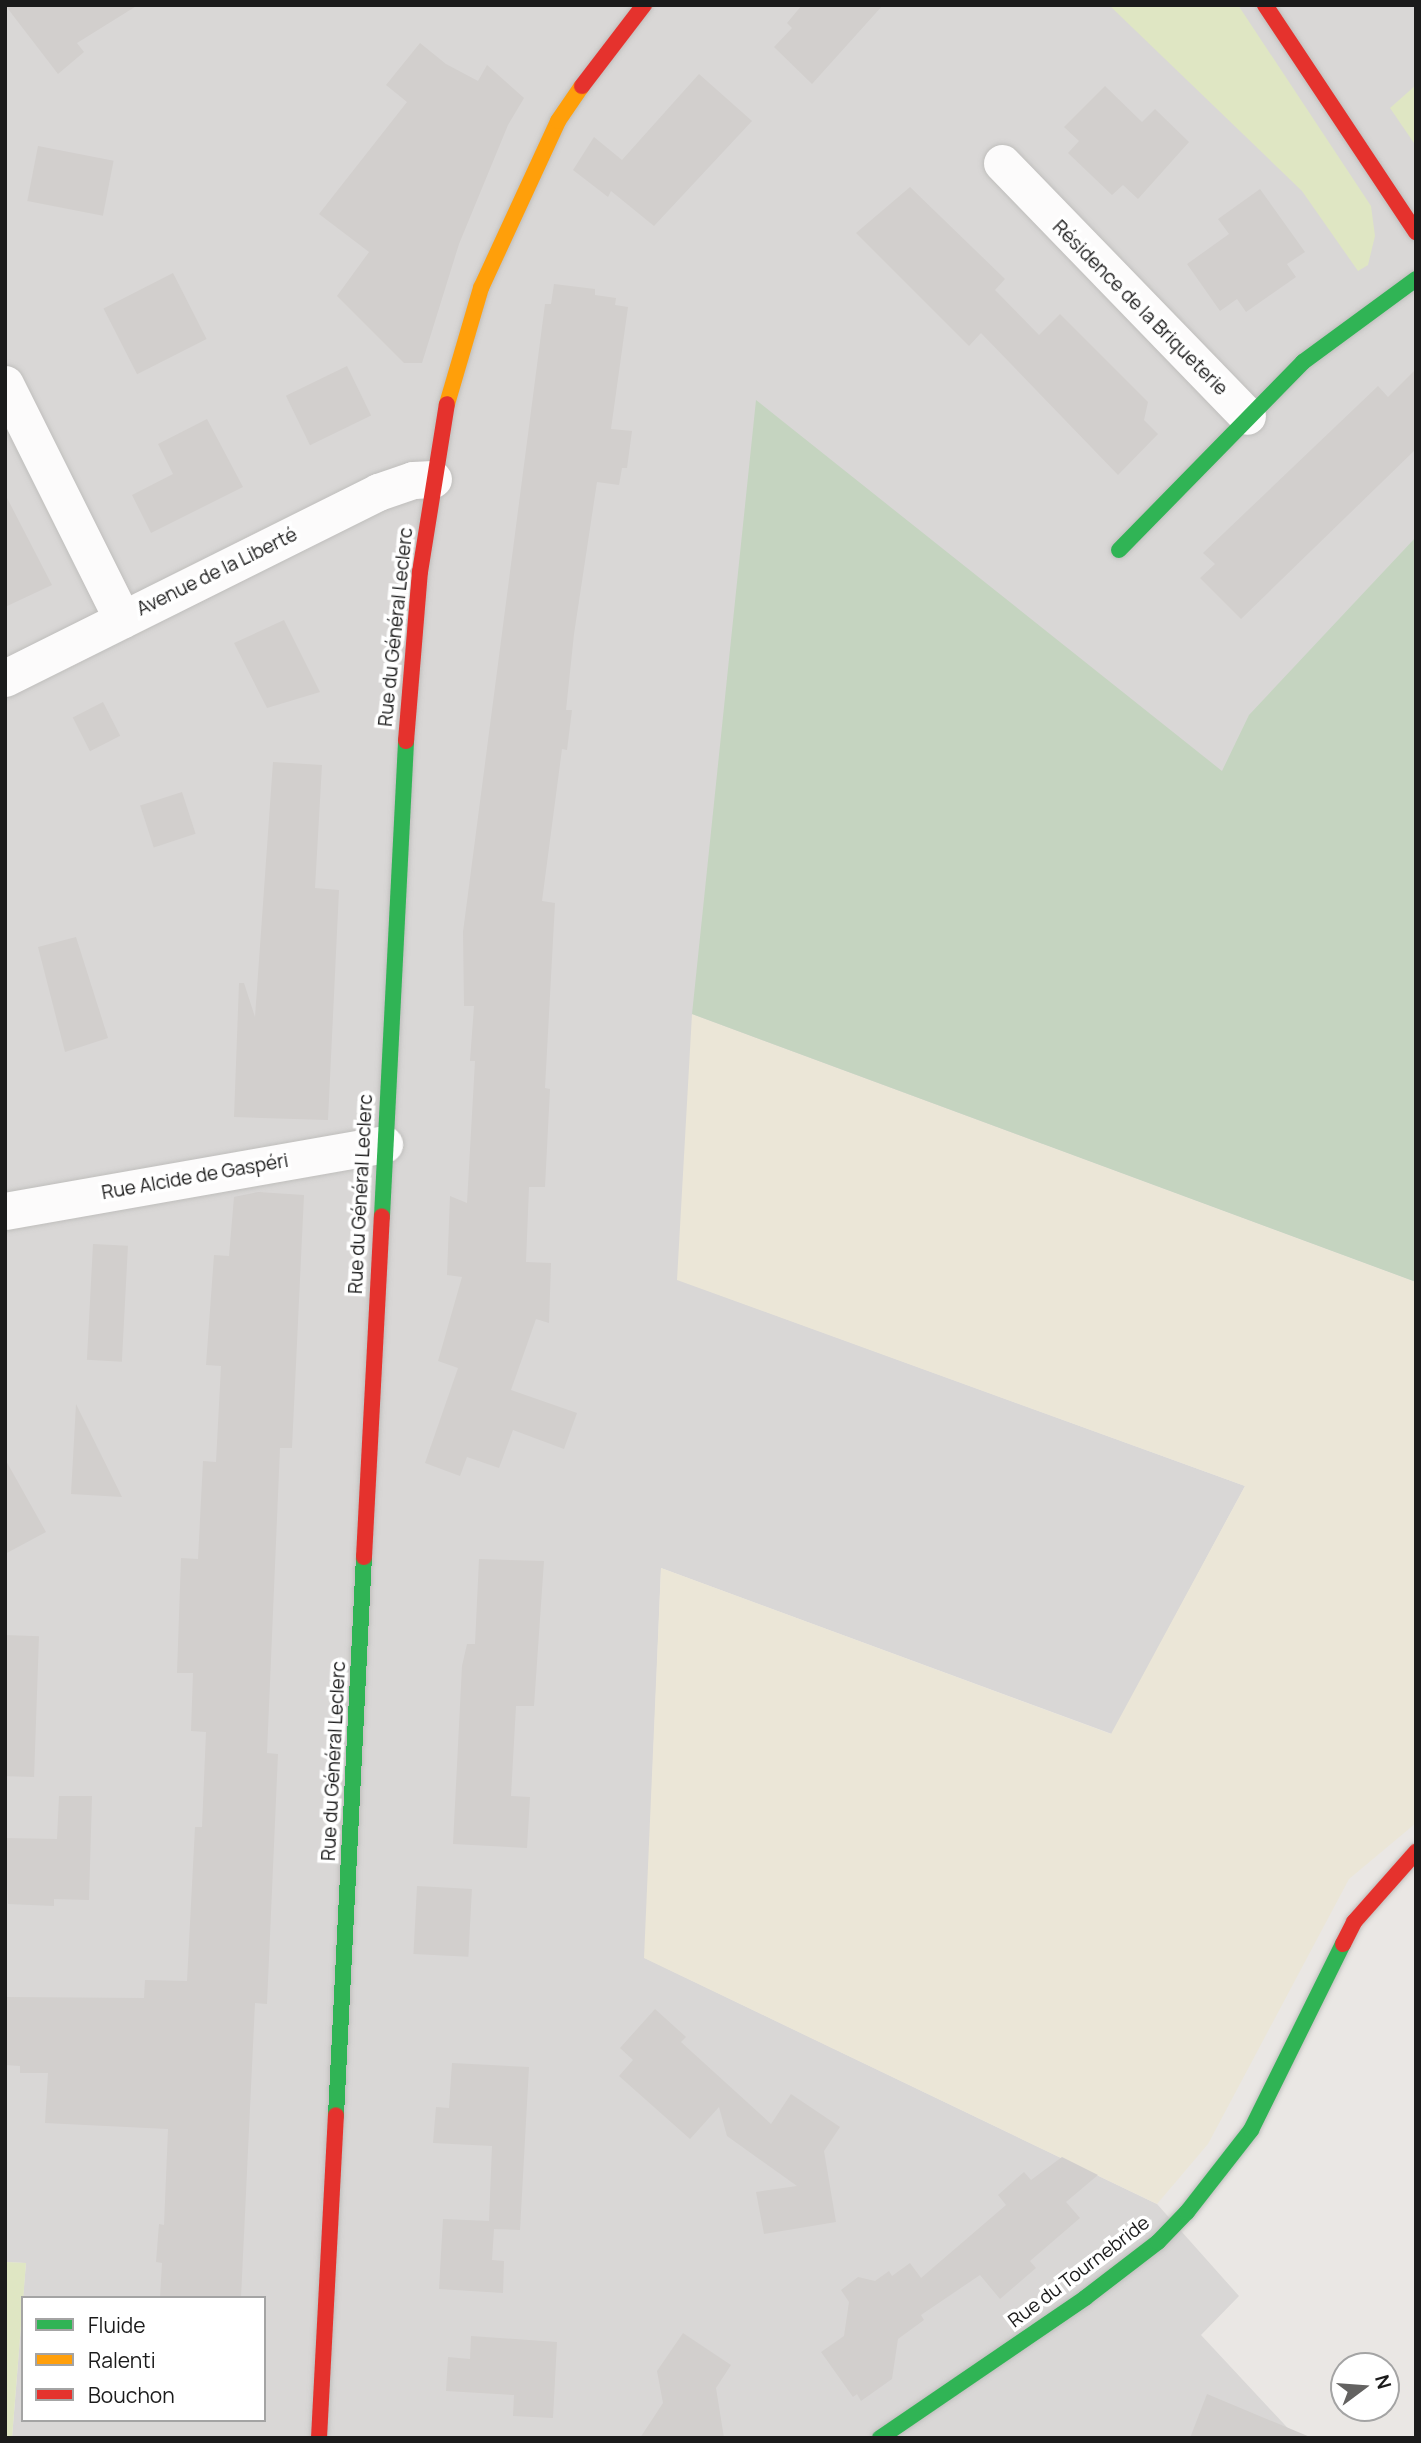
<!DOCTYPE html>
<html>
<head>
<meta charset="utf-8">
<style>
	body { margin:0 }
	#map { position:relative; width:1421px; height:2443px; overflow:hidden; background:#eae7e4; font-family:Manrope,sans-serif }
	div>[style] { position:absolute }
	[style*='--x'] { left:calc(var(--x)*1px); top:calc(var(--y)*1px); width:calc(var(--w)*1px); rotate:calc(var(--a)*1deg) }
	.residential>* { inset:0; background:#d9d7d6 }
	.farmland>* { inset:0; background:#ebe6d7 }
	.grass>* { inset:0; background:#dfe6c3 }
	.cemetery>* { inset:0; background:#c5d4c0 }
	.building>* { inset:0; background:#d2cfcd; transform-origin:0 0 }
	.roads { filter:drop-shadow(0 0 2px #bfbebc) drop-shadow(0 0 2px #bfbebc) }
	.street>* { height:37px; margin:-18.5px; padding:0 18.5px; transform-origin:18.5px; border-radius:18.5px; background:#fcfbfb }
	.fast>* { height:16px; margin:-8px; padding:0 8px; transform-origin:8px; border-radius:8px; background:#30b455 }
	.slow>* { height:16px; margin:-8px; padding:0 8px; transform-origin:8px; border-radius:8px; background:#ff9f0a }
	.jam>* { height:16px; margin:-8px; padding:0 8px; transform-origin:8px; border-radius:8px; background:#e5322d }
	span { translate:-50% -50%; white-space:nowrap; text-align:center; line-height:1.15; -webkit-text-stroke:7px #fff; paint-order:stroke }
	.street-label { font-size:19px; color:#1b1b1b }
	.frame { position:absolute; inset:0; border:7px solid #1b1b1b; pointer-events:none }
	.legend { position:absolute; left:21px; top:2296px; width:245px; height:126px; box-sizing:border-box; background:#fff; border:2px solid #a4a4a4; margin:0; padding:9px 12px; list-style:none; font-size:21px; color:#1b1b1b }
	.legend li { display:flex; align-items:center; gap:14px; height:35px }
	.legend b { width:35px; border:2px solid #a4a4a4 }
	.north { position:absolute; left:1330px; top:2352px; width:70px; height:70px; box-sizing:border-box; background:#fff; border:2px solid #a4a4a4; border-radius:50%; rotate:74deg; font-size:19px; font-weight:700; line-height:28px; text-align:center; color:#1b1b1b }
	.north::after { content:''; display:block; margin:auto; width:24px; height:32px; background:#636261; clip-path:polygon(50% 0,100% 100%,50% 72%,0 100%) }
</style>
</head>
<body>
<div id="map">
	<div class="residential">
		<i style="clip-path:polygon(5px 5px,1416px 5px,1416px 1282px,1043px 1144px,687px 1283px,1245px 1486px,1112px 1734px,661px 1568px,645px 1958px,1157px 2204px,1239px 2296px,1201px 2335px,1297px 2438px,12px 2438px,23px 2300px,23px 2420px,264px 2420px,264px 2298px,23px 2298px,26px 2263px,5px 2262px)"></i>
	</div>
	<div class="farmland">
		<i style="clip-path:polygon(692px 1014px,1416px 1282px,1416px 1823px,1349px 1879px,1208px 2144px,1157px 2204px,644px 1958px,661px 1568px,1111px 1734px,1245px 1486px,677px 1280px)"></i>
	</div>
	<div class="grass">
		<i style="clip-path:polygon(1109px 5px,1238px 5px,1371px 206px,1375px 236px,1368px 265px,1358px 271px,1302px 191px)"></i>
		<i style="clip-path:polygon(1416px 85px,1416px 146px,1390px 108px)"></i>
		<i style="clip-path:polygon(5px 2262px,26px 2263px,12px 2438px,5px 2438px)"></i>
	</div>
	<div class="cemetery">
		<i style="clip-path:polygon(756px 400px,1222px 771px,1249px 715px,1416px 537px,1416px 1282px,692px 1014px)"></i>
	</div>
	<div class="building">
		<i style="clip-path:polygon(5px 5px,138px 5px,77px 43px,84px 52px,58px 74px)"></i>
		<i style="clip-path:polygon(802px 5px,883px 5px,812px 84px,774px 47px,792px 28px,787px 23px)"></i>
		<i style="clip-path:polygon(420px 43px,446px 64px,478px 81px,487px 65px,524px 98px,508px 125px,459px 244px,422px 363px,404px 363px,337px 296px,369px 252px,319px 214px,407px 102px,386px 85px)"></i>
		<i style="clip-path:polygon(699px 74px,752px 121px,654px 226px,611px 191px,608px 197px,573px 170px,594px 137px,622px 160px)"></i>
		<i style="clip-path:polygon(1105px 86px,1142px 122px,1155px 109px,1189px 142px,1138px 199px,1123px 185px,1112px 195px,1068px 153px,1079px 141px,1064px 127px)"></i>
		<i style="left:38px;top:146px;width:77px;height:56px;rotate:11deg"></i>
		<i style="clip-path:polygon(910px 187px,1005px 279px,995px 290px,1039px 335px,1060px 314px,1148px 402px,1144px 420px,1158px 434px,1118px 475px,981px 333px,969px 346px,856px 233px)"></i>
		<i style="clip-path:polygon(1260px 189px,1305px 252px,1287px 264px,1296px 277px,1246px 312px,1237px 299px,1220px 311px,1187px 264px,1229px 234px,1218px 219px)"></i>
		<i style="left:173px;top:273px;width:74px;height:78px;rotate:63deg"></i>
		<i style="clip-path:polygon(554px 284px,595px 289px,595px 295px,616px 298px,615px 305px,628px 307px,611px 429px,632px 431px,627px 468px,622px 468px,619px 485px,597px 482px,574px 634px,566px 710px,572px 710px,567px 750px,562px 749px,542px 901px,555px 903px,545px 1088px,550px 1089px,545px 1187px,529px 1187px,526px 1262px,551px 1263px,549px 1323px,536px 1319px,511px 1390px,577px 1413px,564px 1449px,513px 1430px,499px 1468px,467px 1457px,460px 1476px,425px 1463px,458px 1368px,438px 1361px,462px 1277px,447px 1275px,450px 1196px,467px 1203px,475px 1061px,470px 1061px,474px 1006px,464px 1006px,463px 932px,545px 304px,551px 304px)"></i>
		<i style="left:347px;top:366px;width:55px;height:68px;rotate:64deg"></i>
		<i style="clip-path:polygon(1416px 369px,1416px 449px,1241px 619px,1200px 578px,1215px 564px,1203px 553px,1378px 386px,1388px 397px)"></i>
		<i style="clip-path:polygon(207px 419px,243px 487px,151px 533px,132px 495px,173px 474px,158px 444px)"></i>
		<i style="clip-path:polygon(5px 494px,52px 585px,5px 607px)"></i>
		<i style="clip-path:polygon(284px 620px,320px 692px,267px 708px,234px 643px)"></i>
		<i style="left:103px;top:702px;width:38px;height:34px;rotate:63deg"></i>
		<i style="clip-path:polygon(273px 762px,322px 765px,315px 888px,339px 890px,328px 1120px,234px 1117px,239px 983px,244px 983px,255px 1017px)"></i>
		<i style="left:182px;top:792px;width:44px;height:44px;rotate:72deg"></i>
		<i style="clip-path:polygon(76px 937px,108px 1038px,65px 1052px,38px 947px)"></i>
		<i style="clip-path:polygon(258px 1192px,304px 1195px,292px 1448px,280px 1448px,267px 1753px,278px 1754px,267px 2004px,255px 2003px,241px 2298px,160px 2298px,162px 2263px,156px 2262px,159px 2224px,164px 2225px,168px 2129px,45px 2123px,48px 2073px,20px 2073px,20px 2066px,5px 2065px,5px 1997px,144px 1998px,145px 1980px,187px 1981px,195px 1827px,202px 1827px,206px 1732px,191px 1731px,193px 1673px,177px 1673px,181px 1558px,198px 1559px,203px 1461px,216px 1462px,221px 1366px,206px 1365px,214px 1255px,229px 1256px,234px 1197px)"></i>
		<i style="left:93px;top:1244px;width:35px;height:116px;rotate:3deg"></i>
		<i style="clip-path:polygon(76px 1404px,122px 1497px,71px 1494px)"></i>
		<i style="clip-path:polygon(5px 1459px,46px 1532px,5px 1554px)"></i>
		<i style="clip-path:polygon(479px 1559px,544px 1561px,534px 1706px,516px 1706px,511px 1796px,530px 1797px,527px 1848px,453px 1844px,462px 1666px,467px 1644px,475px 1644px)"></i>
		<i style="left:5px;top:1635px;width:34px;height:141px;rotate:2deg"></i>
		<i style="clip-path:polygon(59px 1796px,92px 1796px,89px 1900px,54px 1899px,54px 1906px,8px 1904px,5px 1838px,57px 1839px)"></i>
		<i style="left:417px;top:1886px;width:55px;height:68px;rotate:3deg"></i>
		<i style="clip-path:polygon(655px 2009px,686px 2037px,681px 2042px,771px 2124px,791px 2094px,840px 2127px,824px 2151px,836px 2222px,764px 2234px,756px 2192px,797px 2186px,727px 2136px,719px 2107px,690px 2139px,619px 2076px,633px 2060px,620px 2048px)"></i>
		<i style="clip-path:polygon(452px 2063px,529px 2067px,520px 2230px,494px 2229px,492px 2260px,504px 2261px,503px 2293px,439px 2289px,443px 2219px,489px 2221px,492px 2146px,433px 2143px,436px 2107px,449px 2108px)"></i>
		<i style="clip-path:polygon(1062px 2157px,1098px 2175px,1066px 2202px,1080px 2218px,1030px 2261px,1036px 2268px,1000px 2299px,980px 2275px,921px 2315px,924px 2320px,898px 2339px,892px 2379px,861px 2401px,857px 2394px,853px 2397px,821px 2352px,844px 2336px,849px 2302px,841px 2290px,858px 2277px,875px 2281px,889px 2271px,892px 2276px,910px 2263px,921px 2278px,1006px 2205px,998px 2195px,1024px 2172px,1031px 2180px)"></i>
		<i style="clip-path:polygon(683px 2333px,731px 2365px,716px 2388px,724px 2438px,640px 2438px,663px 2403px,657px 2371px)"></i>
		<i style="clip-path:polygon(471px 2336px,557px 2342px,553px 2418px,513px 2416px,514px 2395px,446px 2391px,448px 2357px,470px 2359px)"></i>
		<i style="clip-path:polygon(1207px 2394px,1310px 2437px,1309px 2438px,1190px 2438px)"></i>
	</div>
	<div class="roads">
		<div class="street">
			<i style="--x:1002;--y:163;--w:352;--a:45.9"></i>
			<i style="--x:5;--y:384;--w:263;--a:63.5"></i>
			<i style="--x:5;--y:678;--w:417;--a:-26.5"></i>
			<i style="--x:378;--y:492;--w:37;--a:-19"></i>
			<i style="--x:413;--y:480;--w:20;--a:-3"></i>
			<i style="--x:5;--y:1211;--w:385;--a:-10"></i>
		</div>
		<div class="fast">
			<i style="--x:1119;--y:550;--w:263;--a:-45.6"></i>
			<i style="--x:1303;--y:362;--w:140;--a:-36.3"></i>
			<i style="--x:382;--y:1216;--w:476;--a:-87.1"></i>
			<i style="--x:336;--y:2115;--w:559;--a:-87.13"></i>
			<i style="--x:880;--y:2438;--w:248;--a:-34.3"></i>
			<i style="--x:1085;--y:2298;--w:92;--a:-37.5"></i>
			<i style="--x:1158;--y:2242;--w:42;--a:-46"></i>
			<i style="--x:1187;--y:2212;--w:104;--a:-52"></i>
			<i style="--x:1251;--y:2130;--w:208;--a:-63.7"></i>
		</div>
		<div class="slow">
			<i style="--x:447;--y:404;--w:121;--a:-73.7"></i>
			<i style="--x:481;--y:288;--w:184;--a:-65.2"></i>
			<i style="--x:558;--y:121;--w:42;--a:-55.6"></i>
		</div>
		<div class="jam">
			<i style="--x:1265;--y:5;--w:273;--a:56.4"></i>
			<i style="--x:582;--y:86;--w:102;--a:-52.6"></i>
			<i style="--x:406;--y:741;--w:170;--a:-85.3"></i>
			<i style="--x:420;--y:572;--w:170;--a:-80.9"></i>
			<i style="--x:364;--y:1557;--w:341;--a:-87"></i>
			<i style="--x:1343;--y:1944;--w:25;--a:-63"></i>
			<i style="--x:1354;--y:1922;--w:94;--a:-48.5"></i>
			<i style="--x:319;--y:2438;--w:323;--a:-87"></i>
		</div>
	</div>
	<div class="street-label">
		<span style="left:1140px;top:308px;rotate:45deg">Résidence de la Briqueterie</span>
		<span style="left:217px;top:572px;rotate:-26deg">Avenue de la Liberté</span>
		<span style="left:396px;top:627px;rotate:-84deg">Rue du Général Leclerc</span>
		<span style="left:195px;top:1177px;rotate:-10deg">Rue Alcide de Gaspéri</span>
		<span style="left:361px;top:1194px;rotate:-87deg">Rue du Général Leclerc</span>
		<span style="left:334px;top:1761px;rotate:-87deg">Rue du Général Leclerc</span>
		<span style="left:1079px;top:2272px;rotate:-37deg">Rue du Tournebride</span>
	</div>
	<div class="frame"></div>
	<ul class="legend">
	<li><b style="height:9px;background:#30b455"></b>Fluide</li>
	<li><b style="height:9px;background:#ff9f0a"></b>Ralenti</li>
	<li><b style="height:9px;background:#e5322d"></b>Bouchon</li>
	</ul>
	<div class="north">N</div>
</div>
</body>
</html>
